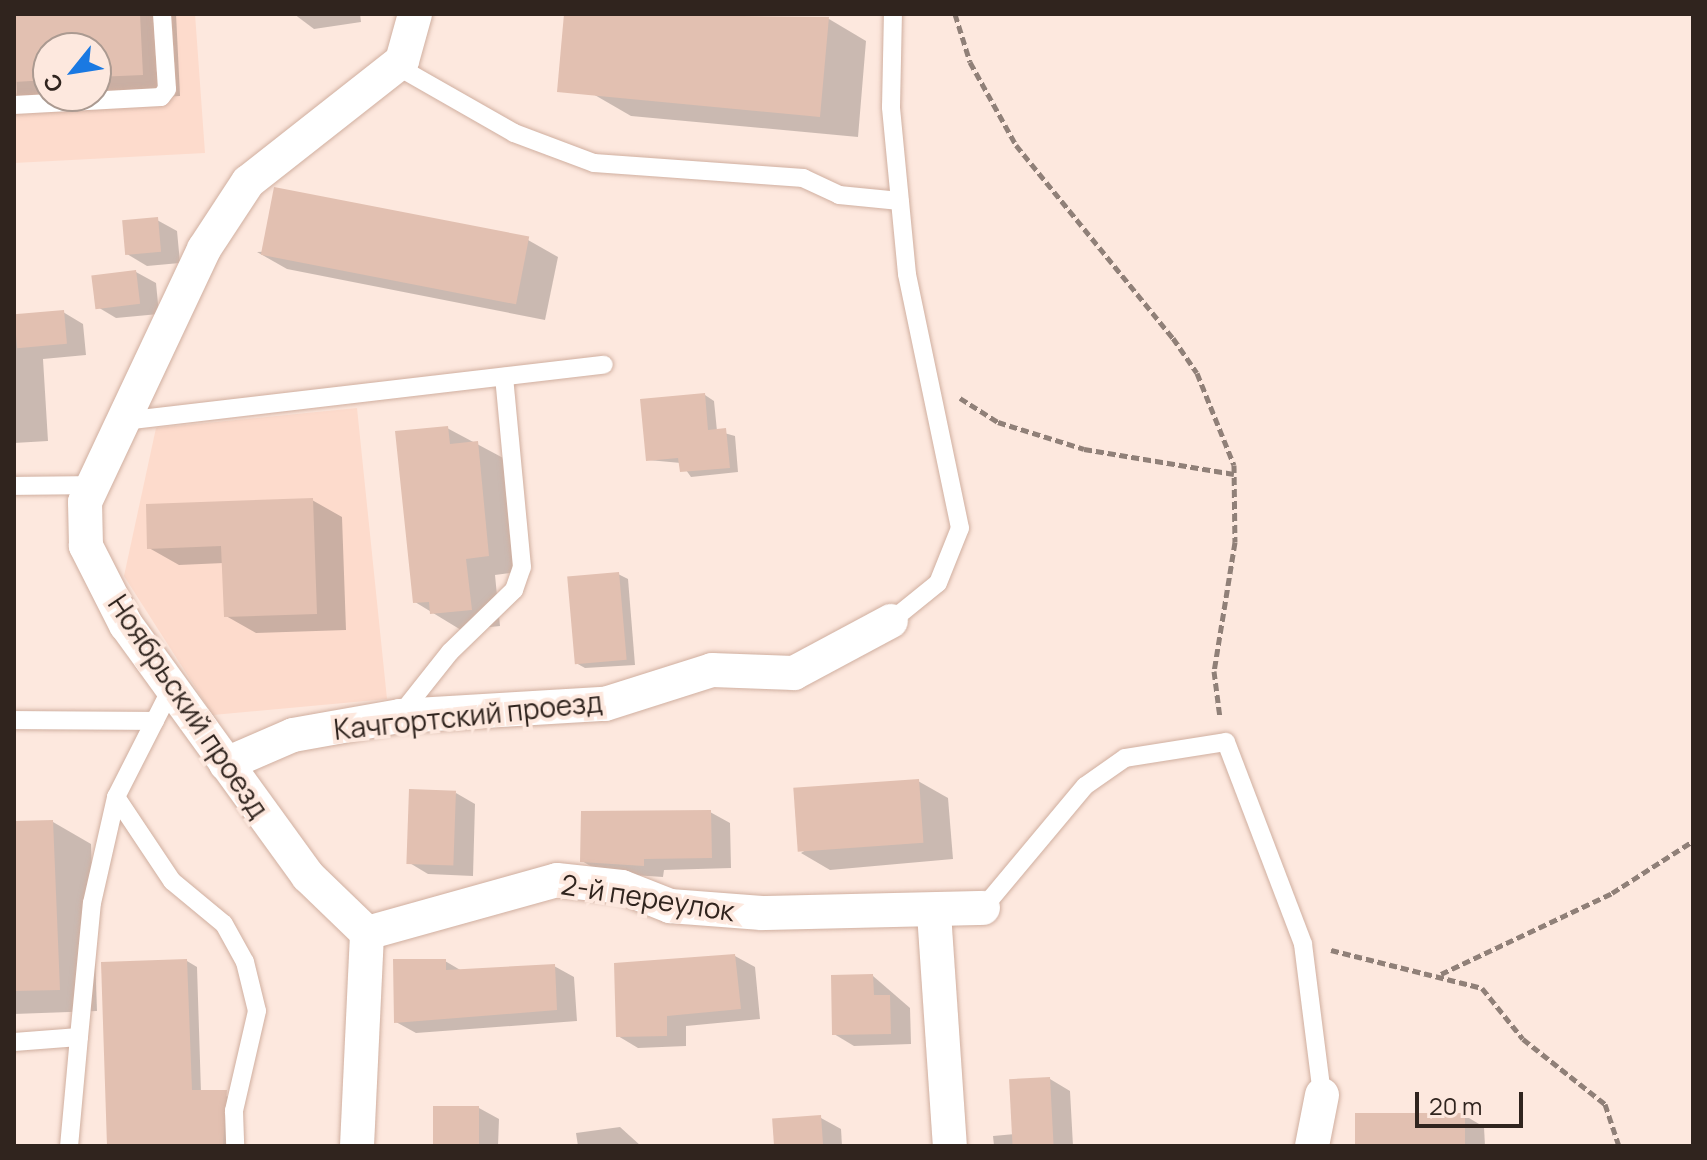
<!DOCTYPE html>
<html>
<head>
<meta charset="utf-8">
<style>
	body { margin:0 }
	#map { position:relative; width:1707px; height:1160px; overflow:hidden; background:#fde8de; font-family:Manrope,sans-serif }
	div>[style] { position:absolute }
	[style*='--x'] { left:calc(var(--x)*1px); top:calc(var(--y)*1px); width:calc(var(--w)*1px); rotate:calc(var(--a)*1deg) }
	.built>* { inset:0; background:#fddbcc }
	.shadow>* { inset:0; background:#0003 }
	.building>* { inset:0; background:#e2c0b1; transform-origin:0 0 }
	.path>* { height:5px; margin-top:-2.5px; transform-origin:0; background:repeating-linear-gradient(90deg,#908078 0 8px,transparent 0 12px) }
	.roads { filter:drop-shadow(0 0 2px #d0afa0) drop-shadow(0 0 2px #d0afa0) }
	.lane>* { height:18px; margin:-9px; padding:0 9px; transform-origin:9px; border-radius:9px; background:#fff }
	.street>* { height:34px; margin:-17px; padding:0 17px; transform-origin:17px; border-radius:17px; background:#fff }
	span { translate:-50% -50%; white-space:nowrap; text-align:center; line-height:1.15; -webkit-text-stroke:8px #fde8de; paint-order:stroke }
	.street-label { font-size:28px; color:#30241e }
	.frame { position:absolute; inset:0; border:16px solid #30241e; pointer-events:none }
	.north { position:absolute; left:32px; top:32px; width:80px; height:80px; box-sizing:border-box; background:#fde8de; border:2px solid #ab9a91; border-radius:50%; rotate:240deg; font-size:22px; font-weight:700; line-height:32px; text-align:center; color:#30241e }
	.north::after { content:''; display:block; margin:auto; width:28px; height:36px; background:#1a79e2; clip-path:polygon(50% 0,100% 100%,50% 72%,0 100%) }
	.scale { position:absolute; left:1415px; top:1092px; width:108px; height:36px; box-sizing:border-box; border:4px solid #30241e; border-top:0; padding-left:10px; font-size:24px; line-height:28px; white-space:nowrap; color:#30241e; -webkit-text-stroke:6px #fde8de; paint-order:stroke }
</style>
</head>
<body>
<div id="map">
	<div class="built">
		<i style="clip-path:polygon(evenodd,14px 14px,195px 14px,205px 153px,14px 163px,14px 14px,48px 48px,96px 48px,96px 96px,48px 96px,48px 48px)"></i>
		<i style="clip-path:polygon(357px 408px,387px 699px,213px 715px,124px 576px,156px 428px)"></i>
	</div>
	<div class="shadow">
		<i style="clip-path:polygon(evenodd,14px 14px,176px 14px,180px 96px,17px 104px,14px 14px,48px 48px,96px 48px,96px 96px,48px 96px,48px 48px)"></i>
		<i style="clip-path:polygon(294px 14px,360px 14px,361px 22px,314px 29px)"></i>
		<i style="clip-path:polygon(593px 14px,829px 19px,866px 41px,858px 137px,631px 116px,593px 94px)"></i>
		<i style="clip-path:polygon(157px 220px,177px 231px,180px 263px,147px 266px,127px 254px)"></i>
		<i style="clip-path:polygon(528px 240px,558px 257px,545px 320px,287px 269px,257px 252px)"></i>
		<i style="clip-path:polygon(136px 272px,156px 283px,159px 314px,116px 318px,96px 306px)"></i>
		<i style="clip-path:polygon(63px 312px,83px 324px,86px 355px,43px 359px,48px 441px,14px 443px,14px 317px)"></i>
		<i style="clip-path:polygon(705px 395px,714px 401px,717px 431px,735px 436px,738px 472px,691px 477px,681px 463px,648px 460px)"></i>
		<i style="clip-path:polygon(447px 428px,507px 460px,518px 572px,495px 575px,500px 626px,461px 630px,415px 602px)"></i>
		<i style="clip-path:polygon(312px 500px,342px 517px,346px 630px,256px 633px,226px 616px,224px 563px,179px 565px,149px 548px)"></i>
		<i style="clip-path:polygon(618px 574px,628px 579px,635px 665px,585px 668px,576px 663px)"></i>
		<i style="clip-path:polygon(918px 781px,948px 798px,953px 859px,830px 870px,801px 853px)"></i>
		<i style="clip-path:polygon(456px 793px,475px 804px,473px 876px,428px 874px,408px 862px)"></i>
		<i style="clip-path:polygon(710px 812px,730px 823px,731px 868px,664px 870px,663px 877px,602px 873px,582px 861px)"></i>
		<i style="clip-path:polygon(53px 822px,91px 844px,97px 1011px,14px 1014px,14px 823px)"></i>
		<i style="clip-path:polygon(735px 956px,755px 967px,760px 1019px,686px 1026px,686px 1046px,638px 1048px,618px 1036px)"></i>
		<i style="clip-path:polygon(187px 961px,197px 967px,201px 1092px,236px 1098px,236px 1146px,109px 1146px)"></i>
		<i style="clip-path:polygon(445px 961px,462px 971px,554px 966px,574px 977px,577px 1021px,416px 1033px,396px 1022px)"></i>
		<i style="clip-path:polygon(873px 976px,910px 1008px,911px 1044px,854px 1046px,834px 1034px)"></i>
		<i style="clip-path:polygon(1050px 1079px,1070px 1091px,1073px 1146px,994px 1146px,993px 1136px,1015px 1134px)"></i>
		<i style="clip-path:polygon(479px 1108px,499px 1119px,498px 1146px,434px 1146px)"></i>
		<i style="clip-path:polygon(1464px 1115px,1484px 1127px,1485px 1146px,1358px 1146px)"></i>
		<i style="clip-path:polygon(821px 1118px,841px 1129px,842px 1146px,776px 1146px)"></i>
		<i style="clip-path:polygon(620px 1127px,641px 1146px,578px 1146px,576px 1133px)"></i>
	</div>
	<div class="building">
		<i style="clip-path:polygon(14px 14px,140px 14px,143px 75px,96px 77px,96px 48px,48px 48px,48px 80px,14px 82px)"></i>
		<i style="clip-path:polygon(564px 14px,829px 17px,820px 117px,557px 92px)"></i>
		<i style="left:274px;top:187px;width:260px;height:69px;rotate:11deg"></i>
		<i style="left:158px;top:217px;width:35px;height:36px;rotate:85deg"></i>
		<i style="left:136px;top:270px;width:34px;height:45px;rotate:83deg"></i>
		<i style="left:64px;top:310px;width:34px;height:50px;rotate:85deg"></i>
		<i style="clip-path:polygon(705px 393px,708px 430px,726px 428px,730px 468px,680px 472px,678px 458px,646px 461px,640px 399px)"></i>
		<i style="clip-path:polygon(448px 426px,450px 444px,478px 441px,489px 556px,466px 559px,472px 610px,430px 614px,429px 602px,413px 603px,395px 431px)"></i>
		<i style="clip-path:polygon(313px 498px,317px 614px,224px 617px,221px 546px,147px 549px,146px 504px)"></i>
		<i style="left:619px;top:572px;width:88px;height:52px;rotate:85deg"></i>
		<i style="left:919px;top:779px;width:64px;height:126px;rotate:86deg"></i>
		<i style="left:409px;top:789px;width:47px;height:75px;rotate:2deg"></i>
		<i style="clip-path:polygon(711px 810px,712px 858px,644px 859px,644px 866px,580px 862px,581px 811px)"></i>
		<i style="clip-path:polygon(53px 820px,60px 990px,14px 991px,14px 821px)"></i>
		<i style="clip-path:polygon(735px 954px,741px 1009px,667px 1016px,667px 1036px,616px 1037px,614px 963px)"></i>
		<i style="clip-path:polygon(187px 959px,192px 1090px,227px 1090px,223px 1146px,107px 1146px,101px 962px)"></i>
		<i style="clip-path:polygon(393px 959px,446px 959px,446px 970px,555px 964px,557px 1010px,394px 1023px)"></i>
		<i style="clip-path:polygon(873px 974px,874px 995px,890px 995px,891px 1034px,832px 1035px,831px 975px)"></i>
		<i style="left:1050px;top:1077px;width:69px;height:41px;rotate:87deg"></i>
		<i style="left:433px;top:1106px;width:46px;height:40px"></i>
		<i style="left:1465px;top:1113px;width:33px;height:110px;rotate:90deg"></i>
		<i style="left:821px;top:1115px;width:31px;height:49px;rotate:86deg"></i>
	</div>
	<div class="path">
		<i style="--x:955;--y:14;--w:50;--a:72.6"></i>
		<i style="--x:970;--y:62;--w:95;--a:61"></i>
		<i style="--x:1016;--y:145;--w:249;--a:50.9"></i>
		<i style="--x:1173;--y:338;--w:42;--a:55.6"></i>
		<i style="--x:1197;--y:373;--w:99;--a:68.1"></i>
		<i style="--x:1234;--y:465;--w:77;--a:89.3"></i>
		<i style="--x:1235;--y:542;--w:131;--a:99.2"></i>
		<i style="--x:1214;--y:671;--w:47;--a:82.7"></i>
		<i style="--x:960;--y:398;--w:45;--a:32.3"></i>
		<i style="--x:998;--y:422;--w:90;--a:17.4"></i>
		<i style="--x:1084;--y:449;--w:152;--a:9.5"></i>
		<i style="--x:1331;--y:950;--w:156;--a:14.1"></i>
		<i style="--x:1482;--y:988;--w:65;--a:51.2"></i>
		<i style="--x:1523;--y:1039;--w:105;--a:38.4"></i>
		<i style="--x:1605;--y:1104;--w:44;--a:71.6"></i>
		<i style="--x:1441;--y:974;--w:189;--a:-25.3"></i>
		<i style="--x:1612;--y:893;--w:96;--a:-32.7"></i>
	</div>
	<div class="roads">
		<div class="lane">
			<i style="--x:395;--y:65;--w:137;--a:29.7"></i>
			<i style="--x:514;--y:133;--w:85;--a:20.6"></i>
			<i style="--x:594;--y:163;--w:210;--a:4.1"></i>
			<i style="--x:803;--y:178;--w:40;--a:25"></i>
			<i style="--x:839;--y:195;--w:61;--a:5.6"></i>
			<i style="--x:14;--y:105;--w:147;--a:-3.1"></i>
			<i style="--x:161;--y:97;--w:10;--a:-53"></i>
			<i style="--x:167;--y:89;--w:75;--a:-93.8"></i>
			<i style="--x:124;--y:421;--w:483;--a:-6.7"></i>
			<i style="--x:14;--y:486;--w:78;--a:-0.7"></i>
			<i style="--x:891;--y:621;--w:60;--a:-39"></i>
			<i style="--x:938;--y:583;--w:59;--a:-68.2"></i>
			<i style="--x:960;--y:528;--w:259;--a:-101.8"></i>
			<i style="--x:907;--y:274;--w:168;--a:-95.5"></i>
			<i style="--x:891;--y:107;--w:93;--a:-88.8"></i>
			<i style="--x:400;--y:715;--w:80;--a:-51.6"></i>
			<i style="--x:450;--y:652;--w:89;--a:-44.1"></i>
			<i style="--x:514;--y:590;--w:24;--a:-71"></i>
			<i style="--x:522;--y:567;--w:191;--a:-95.4"></i>
			<i style="--x:14;--y:720;--w:141;--a:0.4"></i>
			<i style="--x:116;--y:797;--w:101;--a:56.3"></i>
			<i style="--x:172;--y:881;--w:67;--a:39.6"></i>
			<i style="--x:224;--y:924;--w:43;--a:61.1"></i>
			<i style="--x:245;--y:962;--w:50;--a:76.2"></i>
			<i style="--x:257;--y:1011;--w:103;--a:103"></i>
			<i style="--x:234;--y:1111;--w:35;--a:88"></i>
			<i style="--x:983;--y:908;--w:159;--a:-50.1"></i>
			<i style="--x:1085;--y:786;--w:49;--a:-35"></i>
			<i style="--x:1125;--y:758;--w:102;--a:-9"></i>
			<i style="--x:1226;--y:742;--w:216;--a:69.1"></i>
			<i style="--x:1303;--y:944;--w:152;--a:82.8"></i>
			<i style="--x:79;--y:1037;--w:135;--a:-84.5"></i>
			<i style="--x:92;--y:903;--w:109;--a:-77.2"></i>
			<i style="--x:116;--y:797;--w:121;--a:-63"></i>
			<i style="--x:14;--y:1042;--w:65;--a:-4.4"></i>
			<i style="--x:79;--y:1037;--w:109;--a:95.2"></i>
		</div>
		<div class="street">
			<i style="--x:226;--y:764;--w:73;--a:-23.4"></i>
			<i style="--x:293;--y:735;--w:109;--a:-10.1"></i>
			<i style="--x:400;--y:716;--w:205;--a:-3.4"></i>
			<i style="--x:605;--y:704;--w:112;--a:-17.6"></i>
			<i style="--x:712;--y:670;--w:82;--a:2.1"></i>
			<i style="--x:794;--y:673;--w:110;--a:-28.2"></i>
			<i style="--x:934;--y:913;--w:234;--a:86.1"></i>
			<i style="--x:367;--y:933;--w:197;--a:-15.6"></i>
			<i style="--x:557;--y:880;--w:65;--a:6.1"></i>
			<i style="--x:622;--y:887;--w:52;--a:21.6"></i>
			<i style="--x:670;--y:906;--w:92;--a:4.4"></i>
			<i style="--x:762;--y:913;--w:221;--a:-1.3"></i>
			<i style="--x:357;--y:1146;--w:213;--a:-87.3"></i>
			<i style="--x:367;--y:933;--w:82;--a:-136"></i>
			<i style="--x:308;--y:876;--w:310;--a:-125.9"></i>
			<i style="--x:126;--y:625;--w:89;--a:-116.9"></i>
			<i style="--x:86;--y:546;--w:44;--a:-91.3"></i>
			<i style="--x:85;--y:502;--w:280;--a:-64.8"></i>
			<i style="--x:204;--y:249;--w:80;--a:-56.7"></i>
			<i style="--x:248;--y:182;--w:196;--a:-38.2"></i>
			<i style="--x:402;--y:61;--w:49;--a:-74.5"></i>
			<i style="--x:1312;--y:1146;--w:52;--a:-78.9"></i>
		</div>
	</div>
	<div class="street-label">
		<span style="left:189px;top:706px;rotate:56deg">Ноябрьский проезд</span>
		<span style="left:468px;top:715px;rotate:-6deg">Качгортский проезд</span>
		<span style="left:648px;top:897px;rotate:9deg">2-й переулок</span>
	</div>
	<div class="frame"></div>
	<div class="north">С</div>
	<div class="scale">20 m</div>
</div>
</body>
</html>
